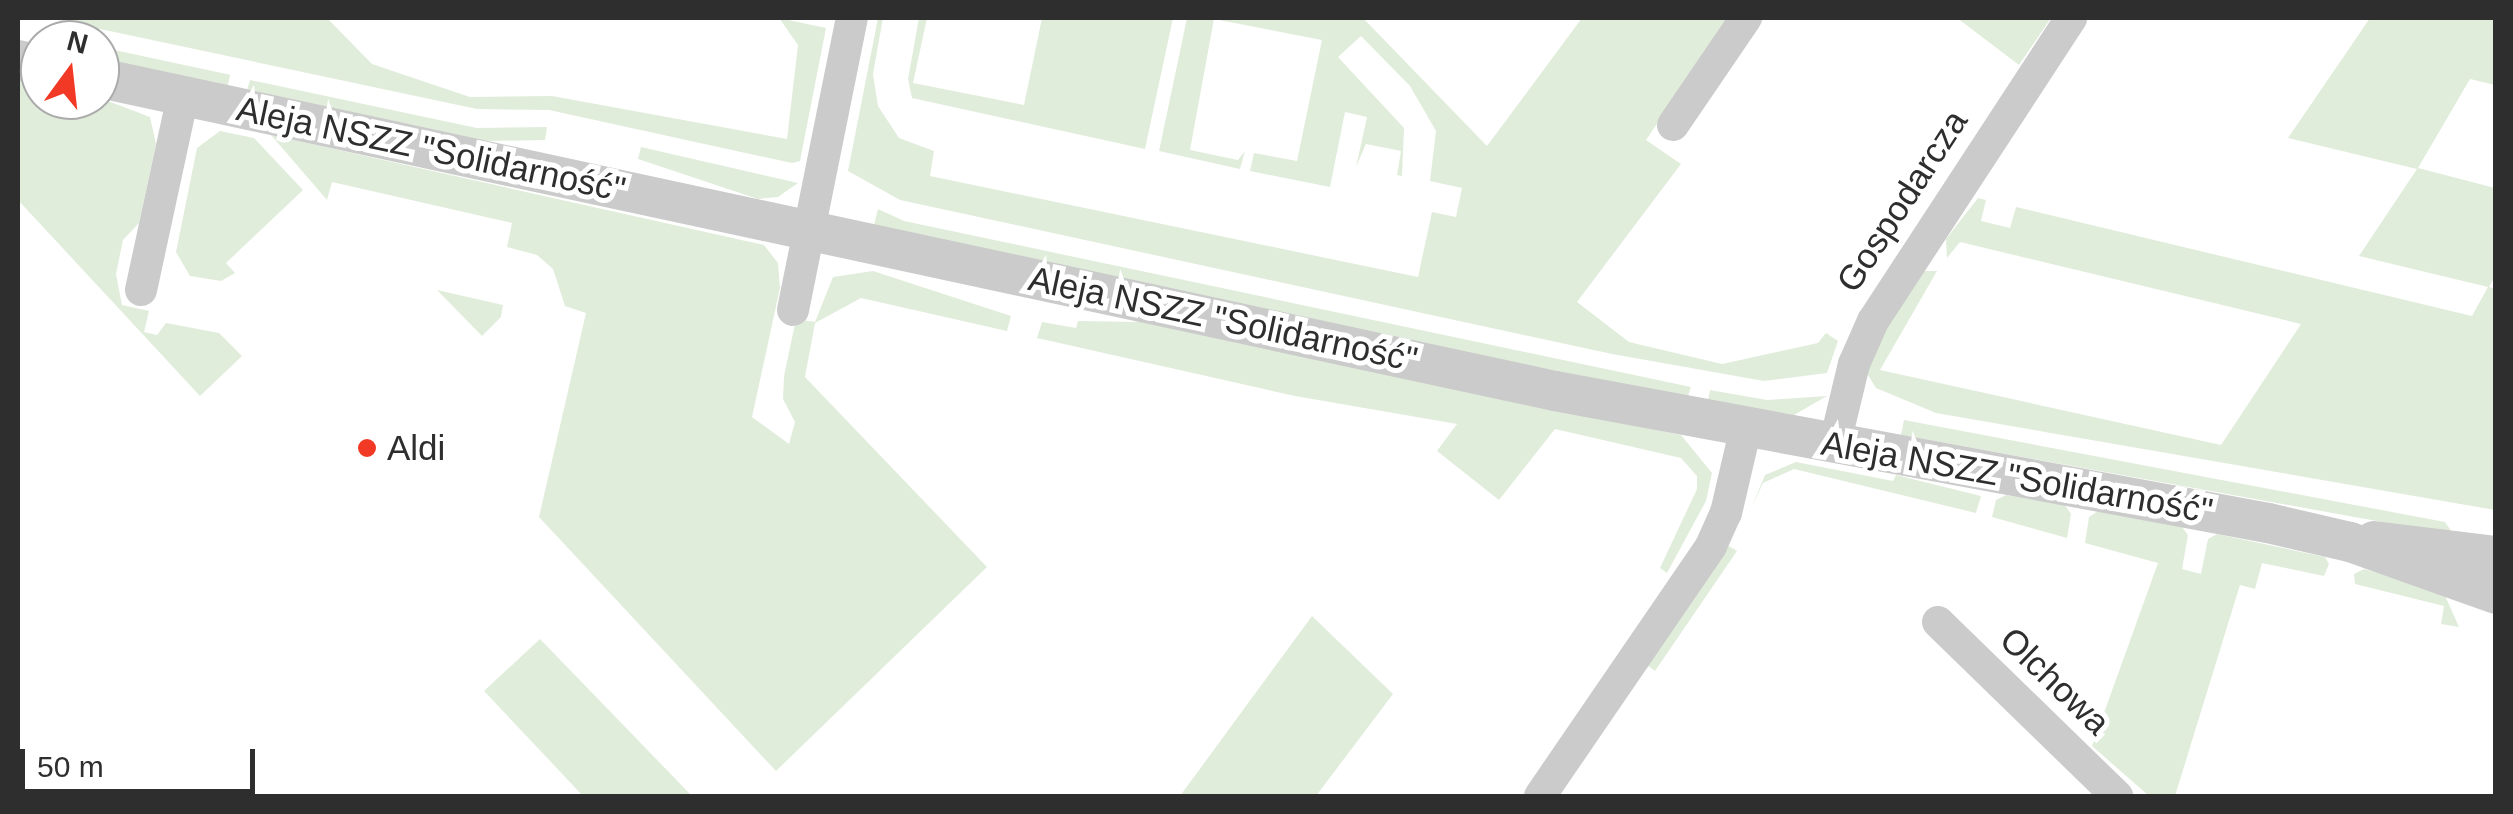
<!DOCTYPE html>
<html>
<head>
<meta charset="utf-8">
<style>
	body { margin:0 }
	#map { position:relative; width:2513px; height:814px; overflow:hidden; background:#fff; font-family:Helvetica,sans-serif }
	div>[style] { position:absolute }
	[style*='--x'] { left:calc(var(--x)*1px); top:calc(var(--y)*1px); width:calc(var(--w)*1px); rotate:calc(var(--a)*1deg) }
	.green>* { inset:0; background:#e1eddb; transform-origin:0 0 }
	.minor>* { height:32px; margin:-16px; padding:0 16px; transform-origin:16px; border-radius:16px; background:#cbcbcb }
	.tertiary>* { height:40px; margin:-20px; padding:0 20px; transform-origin:20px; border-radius:20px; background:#cbcbcb }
	.dots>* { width:28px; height:28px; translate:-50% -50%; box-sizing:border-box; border:5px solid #fff; border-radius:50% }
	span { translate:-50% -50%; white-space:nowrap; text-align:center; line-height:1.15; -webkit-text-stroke:10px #fff; paint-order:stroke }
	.street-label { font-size:35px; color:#2e2e2e }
	.poi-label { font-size:35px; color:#2e2e2e }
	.left { translate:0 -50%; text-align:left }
	.frame { position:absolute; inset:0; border:20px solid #2e2e2e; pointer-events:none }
	.north { position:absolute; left:20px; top:20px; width:100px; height:100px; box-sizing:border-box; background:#fff; border:2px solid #ababab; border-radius:50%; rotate:15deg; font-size:28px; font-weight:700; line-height:40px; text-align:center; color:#2e2e2e }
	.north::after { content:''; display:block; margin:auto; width:35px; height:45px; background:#f13925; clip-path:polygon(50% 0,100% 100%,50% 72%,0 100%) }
	.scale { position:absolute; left:20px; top:749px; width:235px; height:45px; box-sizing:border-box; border:5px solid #2e2e2e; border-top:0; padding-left:12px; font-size:30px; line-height:35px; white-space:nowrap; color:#2e2e2e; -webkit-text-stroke:8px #fff; paint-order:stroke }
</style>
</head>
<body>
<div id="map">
	<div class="green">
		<i style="clip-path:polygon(48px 18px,327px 18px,372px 64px,470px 97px,552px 96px,787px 139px,798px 45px,779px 18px,826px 28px,800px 161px,792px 163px,549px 110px,477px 109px)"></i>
		<i style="clip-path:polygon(878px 18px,883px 18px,873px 74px,878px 106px,899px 138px,934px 151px,930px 176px,1418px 277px,1432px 212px,1456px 217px,1462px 188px,1430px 181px,1436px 131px,1410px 86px,1361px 36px,1338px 57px,1404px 128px,1402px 176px,1397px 175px,1401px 151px,1366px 144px,1356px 167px,1367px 117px,1345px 112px,1330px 187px,1250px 171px,1254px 153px,1297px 161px,1322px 40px,1214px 19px,1190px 150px,1238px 160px,1245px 151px,1240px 169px,1159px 151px,1187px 18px,1363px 18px,1487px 146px,1582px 18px,1728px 18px,1646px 140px,1681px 164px,1577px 302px,1629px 342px,1722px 364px,1818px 343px,1826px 333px,1838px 341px,1827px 373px,1764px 381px,1612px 354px,900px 200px,848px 171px)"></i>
		<i style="clip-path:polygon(919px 18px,927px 18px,913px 83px,1024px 105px,1042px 18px,1173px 18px,1145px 149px,912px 98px,908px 79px)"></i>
		<i style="clip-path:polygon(1957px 18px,2051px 18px,2019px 65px)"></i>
		<i style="clip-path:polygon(2370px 18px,2495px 18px,2495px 85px,2470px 79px,2418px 168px,2495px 188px,2495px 276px,2489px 287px,2496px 289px,2495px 510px,1936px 413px,1876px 388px,1866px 372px,1872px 351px,1921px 271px,1937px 271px,1880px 370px,2221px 445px,2301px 324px,1960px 242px,1947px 258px,1946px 239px,1978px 198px,1986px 200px,1981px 221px,2010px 228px,2016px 207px,2472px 316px,2488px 287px,2359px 256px,2417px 169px,2288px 138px)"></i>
		<i style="left:100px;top:47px;width:133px;height:11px;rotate:12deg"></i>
		<i style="clip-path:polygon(18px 80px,40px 85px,40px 100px,100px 98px,150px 117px,156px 144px,139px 223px,123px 240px,116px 274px,122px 305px,149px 311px,144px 332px,157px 335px,166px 323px,219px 333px,242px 356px,200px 396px,18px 200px)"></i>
		<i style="clip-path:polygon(250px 80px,477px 128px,547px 127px,545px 140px,486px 141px,247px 90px)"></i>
		<i style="clip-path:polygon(220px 131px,254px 138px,303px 190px,226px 263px,235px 273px,221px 281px,190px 276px,176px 252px,197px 148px)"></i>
		<i style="clip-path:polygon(271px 135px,764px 245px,778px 263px,780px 288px,752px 417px,789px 444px,795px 422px,783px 399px,784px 376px,796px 319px,815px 322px,833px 277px,873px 271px,1011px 316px,1007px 331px,861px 298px,815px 323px,805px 377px,987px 567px,776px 771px,539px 517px,586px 313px,565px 306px,553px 269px,537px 255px,507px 247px,512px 223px,332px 182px,327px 200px)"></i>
		<i style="clip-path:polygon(641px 147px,798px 183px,778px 197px,758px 199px,638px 159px)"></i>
		<i style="clip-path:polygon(878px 209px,904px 221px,1691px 387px,1688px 396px,1553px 371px,874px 225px)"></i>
		<i style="clip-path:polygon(437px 290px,503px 305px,501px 317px,482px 336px)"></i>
		<i style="clip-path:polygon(1078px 321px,1141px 322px,1681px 435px,1712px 473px,1706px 501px,1667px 573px,1660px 568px,1697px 489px,1697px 476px,1681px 458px,1555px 429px,1499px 500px,1437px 451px,1457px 424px,1295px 396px,1037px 338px,1042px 322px,1076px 328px)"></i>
		<i style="clip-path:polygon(1710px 390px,1767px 400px,1827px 396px,1794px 415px,1708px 400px)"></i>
		<i style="clip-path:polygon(1904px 420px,2445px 522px,2454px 535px,1901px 435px)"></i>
		<i style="clip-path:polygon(1796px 462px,1893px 481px,1896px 475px,1981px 496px,1976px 513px,1794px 469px,1763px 483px,1751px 509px,1765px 475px)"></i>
		<i style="clip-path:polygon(2006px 495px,2065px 505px,2071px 514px,2067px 538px,1992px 517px,1996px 500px)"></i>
		<i style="clip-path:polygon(2098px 511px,2182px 527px,2188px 535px,2182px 569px,2201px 574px,2208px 539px,2217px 534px,2325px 557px,2329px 564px,2324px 576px,2262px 563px,2255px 589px,2240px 585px,2175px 796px,2149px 796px,2092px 746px,2158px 563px,2085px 543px,2089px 517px)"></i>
		<i style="clip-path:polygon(1727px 545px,1737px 551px,1655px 671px,1647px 665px)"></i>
		<i style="clip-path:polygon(2364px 569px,2443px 591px,2459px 627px,2441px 624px,2444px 606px,2355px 584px,2354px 574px)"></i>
		<i style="clip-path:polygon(1312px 616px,1393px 694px,1316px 796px,1180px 796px)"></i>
		<i style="clip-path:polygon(540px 639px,692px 796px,583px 796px,484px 691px)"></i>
	</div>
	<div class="minor">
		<i style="--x:1673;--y:125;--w:130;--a:-55.7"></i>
		<i style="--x:141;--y:290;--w:198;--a:-77.8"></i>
		<i style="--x:793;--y:310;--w:298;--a:-78.6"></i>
		<i style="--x:1835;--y:443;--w:81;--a:-76.5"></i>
		<i style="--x:1854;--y:364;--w:47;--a:-66.2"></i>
		<i style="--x:1873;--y:321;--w:362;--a:-56.8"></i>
		<i style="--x:1938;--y:622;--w:250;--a:44.2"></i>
		<i style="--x:1540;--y:796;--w:303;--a:-55.6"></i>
		<i style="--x:1711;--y:546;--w:36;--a:-66"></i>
		<i style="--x:1726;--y:513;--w:88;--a:-76.9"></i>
	</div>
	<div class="tertiary">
		<i style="--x:18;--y:60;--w:23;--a:13"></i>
		<i style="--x:100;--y:78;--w:1488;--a:12.14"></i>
		<i style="--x:1555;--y:391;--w:725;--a:10.49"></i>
		<i style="--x:2268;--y:523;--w:84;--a:13"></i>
		<i style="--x:2350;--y:542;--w:155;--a:19.6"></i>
		<i style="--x:2374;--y:541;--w:123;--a:7"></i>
	</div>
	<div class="dots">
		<i style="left:367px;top:448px;background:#f13925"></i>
	</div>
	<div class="street-label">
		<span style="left:431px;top:149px;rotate:12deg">Aleja NSZZ "Solidarność"</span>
		<span style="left:1902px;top:201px;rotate:-57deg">Gospodarcza</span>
		<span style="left:1223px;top:319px;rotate:12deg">Aleja NSZZ "Solidarność"</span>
		<span style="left:2017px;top:477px;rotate:10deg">Aleja NSZZ "Solidarność"</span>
		<span style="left:2055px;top:681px;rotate:44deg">Olchowa</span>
	</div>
	<div class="poi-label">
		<span class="left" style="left:387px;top:448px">Aldi</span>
	</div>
	<div class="frame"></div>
	<div class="north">N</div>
	<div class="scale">50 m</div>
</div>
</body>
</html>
